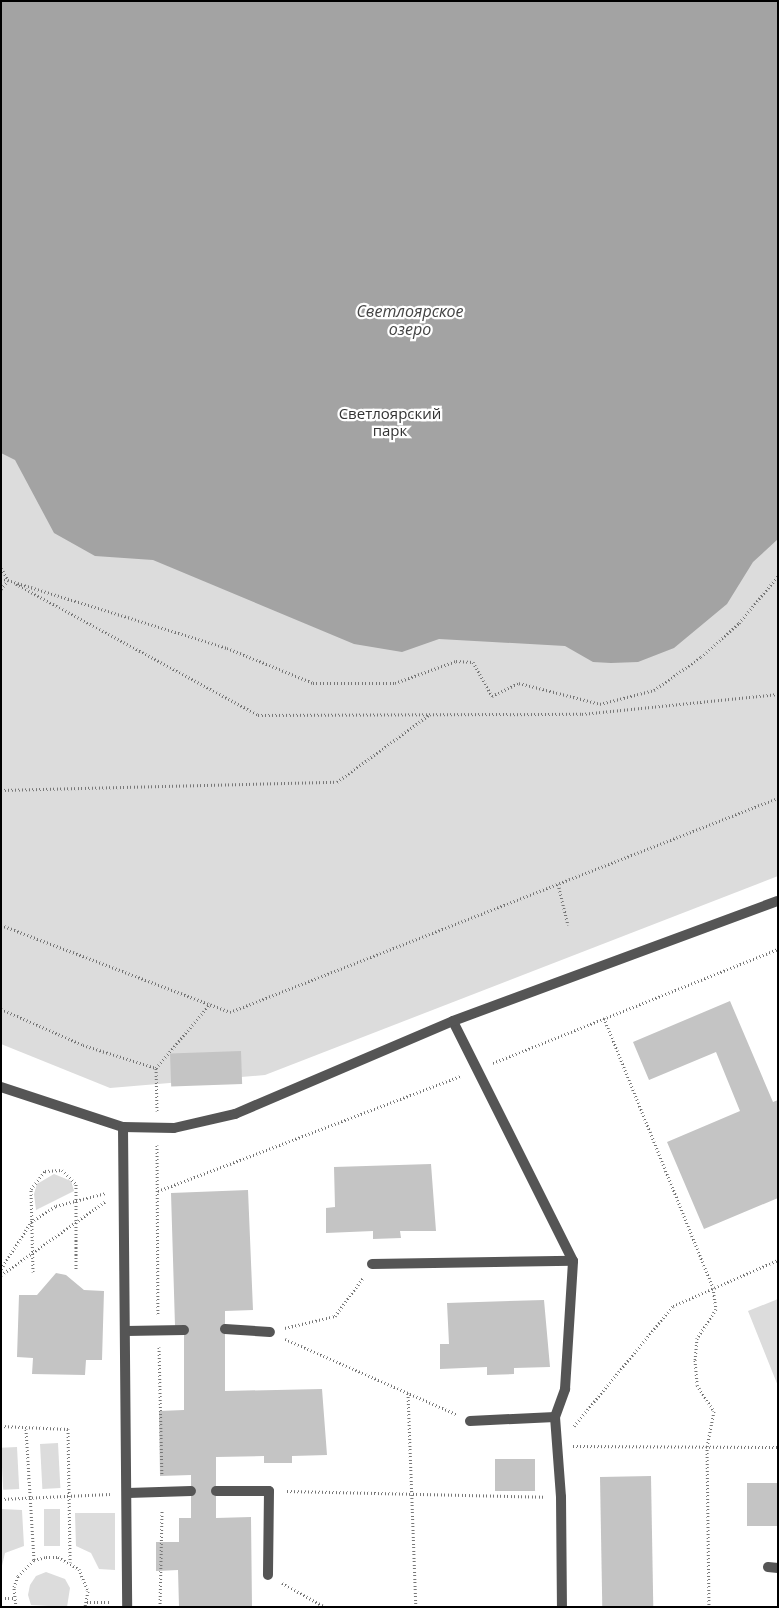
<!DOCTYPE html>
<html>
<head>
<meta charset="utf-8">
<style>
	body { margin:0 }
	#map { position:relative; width:779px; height:1608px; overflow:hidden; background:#fff; font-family:"Open Sans",sans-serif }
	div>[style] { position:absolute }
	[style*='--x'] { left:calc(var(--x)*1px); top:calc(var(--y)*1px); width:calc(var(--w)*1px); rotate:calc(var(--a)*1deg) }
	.green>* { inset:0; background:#dcdcdc; transform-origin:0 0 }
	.water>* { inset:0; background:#a3a3a3 }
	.building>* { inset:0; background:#c4c4c4; transform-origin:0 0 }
	.path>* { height:3px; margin-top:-1.5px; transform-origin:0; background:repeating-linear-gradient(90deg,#777 0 1px,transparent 0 3.5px) }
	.lane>* { height:10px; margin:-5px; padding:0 5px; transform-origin:5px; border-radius:5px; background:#555 }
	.street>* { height:10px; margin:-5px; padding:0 5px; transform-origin:5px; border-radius:5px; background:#555 }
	span { translate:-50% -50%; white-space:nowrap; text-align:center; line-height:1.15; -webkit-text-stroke:4.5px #fff; paint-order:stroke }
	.park-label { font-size:15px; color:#333 }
	.water-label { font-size:16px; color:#444; font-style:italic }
	.frame { position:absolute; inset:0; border:2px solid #000; pointer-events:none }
</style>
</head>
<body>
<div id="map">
	<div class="green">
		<i style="clip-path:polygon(1px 1px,778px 1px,778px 876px,265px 1075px,110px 1088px,1px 1044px)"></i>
		<i style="clip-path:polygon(54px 1174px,71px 1181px,74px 1191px,36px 1210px,34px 1194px,37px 1184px)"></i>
		<i style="clip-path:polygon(778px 1299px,778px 1386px,748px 1311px)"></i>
		<i style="left:58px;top:1443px;width:45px;height:18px;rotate:87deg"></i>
		<i style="left:17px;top:1447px;width:42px;height:16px;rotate:87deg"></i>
		<i style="clip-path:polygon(1px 1509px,22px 1510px,24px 1546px,5px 1553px,1px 1570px)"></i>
		<i style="left:44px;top:1509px;width:16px;height:37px"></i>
		<i style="clip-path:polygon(75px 1513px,115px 1513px,115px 1570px,99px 1569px,91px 1553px,76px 1546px)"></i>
		<i style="clip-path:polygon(46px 1572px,65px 1579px,70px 1588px,67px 1607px,31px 1605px,28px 1595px,30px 1585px,36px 1576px)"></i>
	</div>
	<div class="water">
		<i style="clip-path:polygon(1px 1px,778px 1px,778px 539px,753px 562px,727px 604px,674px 648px,638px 662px,611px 663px,593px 662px,565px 646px,439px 639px,402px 652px,354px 644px,153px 560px,95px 556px,54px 533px,15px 460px,1px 453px)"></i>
	</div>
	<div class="building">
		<i style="clip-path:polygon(730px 1001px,773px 1102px,778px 1100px,778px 1198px,704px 1229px,667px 1142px,740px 1111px,716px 1052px,649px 1080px,633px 1042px)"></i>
		<i style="left:241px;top:1051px;width:33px;height:71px;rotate:88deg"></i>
		<i style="clip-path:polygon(431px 1164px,436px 1231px,400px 1231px,401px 1238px,373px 1239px,373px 1231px,326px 1233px,326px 1208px,335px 1207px,334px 1167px)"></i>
		<i style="clip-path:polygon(248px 1190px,253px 1310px,225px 1311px,225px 1391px,322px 1389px,327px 1455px,292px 1456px,292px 1463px,264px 1463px,264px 1456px,216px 1457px,216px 1518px,251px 1517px,252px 1607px,179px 1607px,178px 1570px,156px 1571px,156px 1542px,179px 1542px,179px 1518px,191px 1518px,191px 1475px,160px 1476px,159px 1411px,184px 1410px,184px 1325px,175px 1326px,171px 1193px)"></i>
		<i style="clip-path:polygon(56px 1273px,66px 1275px,84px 1290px,104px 1291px,102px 1360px,86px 1360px,85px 1375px,32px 1374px,33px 1358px,17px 1357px,19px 1295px,37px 1295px)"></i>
		<i style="clip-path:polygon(544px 1300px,550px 1367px,514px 1368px,514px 1374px,487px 1375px,487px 1367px,440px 1369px,440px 1344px,449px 1344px,447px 1303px)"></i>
		<i style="left:495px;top:1459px;width:40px;height:32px"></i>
		<i style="left:651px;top:1476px;width:131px;height:51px;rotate:89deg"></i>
		<i style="left:778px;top:1483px;width:43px;height:31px;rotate:90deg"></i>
	</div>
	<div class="path">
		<i style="--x:1;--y:568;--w:13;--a:58"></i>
		<i style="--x:1;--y:578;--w:237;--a:17.2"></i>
		<i style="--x:227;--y:648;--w:93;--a:22.1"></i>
		<i style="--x:313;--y:683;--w:82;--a:0"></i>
		<i style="--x:395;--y:683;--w:65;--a:-19.8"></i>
		<i style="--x:456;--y:661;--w:17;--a:3"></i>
		<i style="--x:473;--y:662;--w:39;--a:61"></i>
		<i style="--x:492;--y:696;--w:30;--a:-26"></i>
		<i style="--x:519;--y:683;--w:84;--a:14.5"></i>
		<i style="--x:600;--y:704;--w:56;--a:-14.5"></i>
		<i style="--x:654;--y:690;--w:57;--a:-35.1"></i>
		<i style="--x:701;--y:657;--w:51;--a:-41.8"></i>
		<i style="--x:739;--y:623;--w:61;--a:-50.3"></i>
		<i style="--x:16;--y:584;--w:275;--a:28.4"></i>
		<i style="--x:258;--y:715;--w:324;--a:-0.2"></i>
		<i style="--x:582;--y:714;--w:197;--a:-5.8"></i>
		<i style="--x:1;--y:589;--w:11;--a:-52"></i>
		<i style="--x:1;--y:790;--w:336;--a:-1.4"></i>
		<i style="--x:337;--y:782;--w:114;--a:-36.1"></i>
		<i style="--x:558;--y:884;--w:42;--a:76.3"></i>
		<i style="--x:1;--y:925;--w:245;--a:20.8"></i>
		<i style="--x:230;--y:1012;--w:588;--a:-21.33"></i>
		<i style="--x:1;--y:1009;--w:90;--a:23.7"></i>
		<i style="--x:83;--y:1045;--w:77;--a:17.5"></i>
		<i style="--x:604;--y:1018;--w:291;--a:68"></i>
		<i style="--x:713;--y:1288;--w:21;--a:82"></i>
		<i style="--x:716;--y:1309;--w:35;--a:123"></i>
		<i style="--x:697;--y:1338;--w:22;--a:95"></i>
		<i style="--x:695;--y:1360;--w:25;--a:85"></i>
		<i style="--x:697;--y:1385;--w:31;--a:57"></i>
		<i style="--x:714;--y:1411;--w:36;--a:101"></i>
		<i style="--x:707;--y:1446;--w:161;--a:89.3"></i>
		<i style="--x:493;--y:1063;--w:307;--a:-21.8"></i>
		<i style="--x:157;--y:1111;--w:43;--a:-91.3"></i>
		<i style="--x:156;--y:1068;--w:84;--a:-49.8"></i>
		<i style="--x:157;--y:1145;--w:169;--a:89.7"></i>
		<i style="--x:158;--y:1191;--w:324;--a:-20.8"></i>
		<i style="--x:1;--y:1269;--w:56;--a:-57.4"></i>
		<i style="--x:31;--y:1222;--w:30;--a:-33"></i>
		<i style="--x:56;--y:1206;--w:52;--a:-14.6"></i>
		<i style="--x:33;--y:1272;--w:83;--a:-91.4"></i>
		<i style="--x:31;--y:1189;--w:23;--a:-52"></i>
		<i style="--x:45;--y:1171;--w:17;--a:-3"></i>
		<i style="--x:62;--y:1170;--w:20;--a:45"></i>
		<i style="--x:76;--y:1184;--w:86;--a:90"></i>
		<i style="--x:1;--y:1275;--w:128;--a:-35.2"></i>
		<i style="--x:285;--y:1328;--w:51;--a:-13.5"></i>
		<i style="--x:335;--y:1316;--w:47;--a:-53.6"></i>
		<i style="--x:285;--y:1339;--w:187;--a:23.7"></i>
		<i style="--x:159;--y:1347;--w:129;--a:88.7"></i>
		<i style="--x:408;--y:1393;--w:214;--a:87.9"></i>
		<i style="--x:1;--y:1426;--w:67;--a:2.6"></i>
		<i style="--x:68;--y:1429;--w:133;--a:89.1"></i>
		<i style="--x:574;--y:1426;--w:156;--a:-50.5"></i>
		<i style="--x:673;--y:1306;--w:115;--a:-23.7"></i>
		<i style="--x:26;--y:1429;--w:131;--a:86.5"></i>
		<i style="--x:573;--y:1446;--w:205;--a:0.3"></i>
		<i style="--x:287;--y:1491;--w:258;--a:1.3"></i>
		<i style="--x:1;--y:1499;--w:109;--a:-2.6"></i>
		<i style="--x:282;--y:1583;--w:49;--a:29.2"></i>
		<i style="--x:1;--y:1598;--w:13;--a:0"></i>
		<i style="--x:87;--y:1602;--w:24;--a:0"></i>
		<i style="--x:16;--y:1607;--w:20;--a:-96"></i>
		<i style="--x:14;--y:1587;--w:12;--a:-70"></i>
		<i style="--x:18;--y:1576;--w:23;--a:-45"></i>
		<i style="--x:34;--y:1560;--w:12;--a:-14"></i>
		<i style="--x:46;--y:1557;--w:12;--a:0"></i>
		<i style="--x:58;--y:1557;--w:24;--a:30"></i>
		<i style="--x:79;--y:1569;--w:24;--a:68"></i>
		<i style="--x:88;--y:1591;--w:16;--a:101"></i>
		<i style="--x:160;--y:1607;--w:97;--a:-88.8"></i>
	</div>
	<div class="lane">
		<i style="--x:372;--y:1264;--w:201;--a:-0.9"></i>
		<i style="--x:573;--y:1261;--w:268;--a:-116.6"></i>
		<i style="--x:225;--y:1329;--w:45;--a:3.8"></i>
		<i style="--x:126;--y:1331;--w:58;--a:-1"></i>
		<i style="--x:555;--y:1417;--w:80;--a:85.7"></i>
		<i style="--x:561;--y:1497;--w:110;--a:89.5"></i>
		<i style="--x:470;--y:1421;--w:85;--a:-2.7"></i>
		<i style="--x:555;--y:1417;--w:30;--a:-70"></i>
		<i style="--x:565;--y:1389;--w:128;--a:-86.4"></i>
		<i style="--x:216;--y:1491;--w:53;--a:0"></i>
		<i style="--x:269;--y:1491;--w:84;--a:90.7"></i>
		<i style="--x:128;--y:1493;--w:63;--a:-1.8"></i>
		<i style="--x:768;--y:1567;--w:10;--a:6"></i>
	</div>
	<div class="street">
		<i style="--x:1;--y:1087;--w:128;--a:18.2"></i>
		<i style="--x:123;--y:1127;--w:51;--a:1.1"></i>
		<i style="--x:174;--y:1128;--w:63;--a:-12.9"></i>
		<i style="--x:235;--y:1114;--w:237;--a:-23.1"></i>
		<i style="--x:453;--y:1021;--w:346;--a:-20.3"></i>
		<i style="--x:123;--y:1127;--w:480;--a:89.5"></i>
	</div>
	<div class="park-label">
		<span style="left:390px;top:422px">Светлоярский<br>парк</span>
	</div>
	<div class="water-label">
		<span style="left:410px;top:320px">Светлоярское<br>озеро</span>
	</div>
	<div class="frame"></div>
</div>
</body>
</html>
